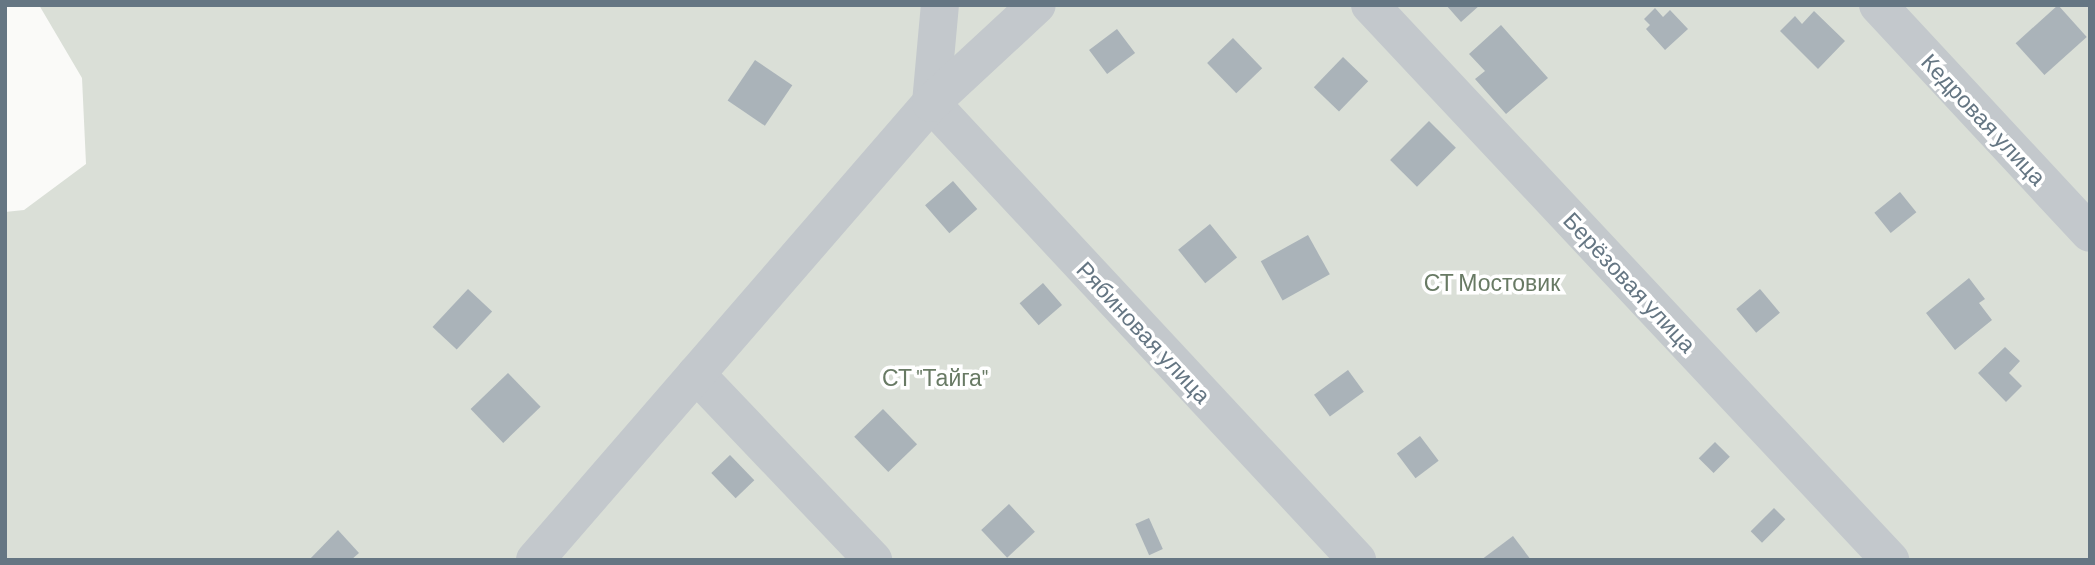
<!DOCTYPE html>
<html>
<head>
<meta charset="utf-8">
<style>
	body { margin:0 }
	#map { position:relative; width:2095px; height:565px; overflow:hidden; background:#fafaf8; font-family:Barlow,sans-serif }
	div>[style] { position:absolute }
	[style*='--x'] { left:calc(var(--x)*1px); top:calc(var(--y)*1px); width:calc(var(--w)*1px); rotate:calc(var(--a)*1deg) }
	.green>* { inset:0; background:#dadfd7 }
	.building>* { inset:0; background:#aab3b9; transform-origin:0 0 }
	.minor>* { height:38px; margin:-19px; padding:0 19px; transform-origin:19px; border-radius:19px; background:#c3c8cc }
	span { translate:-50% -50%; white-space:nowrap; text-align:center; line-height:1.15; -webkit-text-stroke:7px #fff; paint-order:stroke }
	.street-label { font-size:23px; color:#657683 }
	.park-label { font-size:23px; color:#687a64 }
	.frame { position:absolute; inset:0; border:7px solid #657683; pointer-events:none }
</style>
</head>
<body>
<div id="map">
	<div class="green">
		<i style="clip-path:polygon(39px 5px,2090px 5px,2090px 560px,5px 560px,5px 212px,24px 210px,86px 164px,82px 78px)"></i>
	</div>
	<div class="building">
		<i style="clip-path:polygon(1446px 5px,1480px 5px,1461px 22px)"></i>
		<i style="left:2058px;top:5px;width:43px;height:57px;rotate:48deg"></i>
		<i style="clip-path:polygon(1655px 8px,1663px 17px,1670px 10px,1688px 29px,1665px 50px,1646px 29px,1650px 25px,1644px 19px)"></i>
		<i style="clip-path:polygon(1814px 11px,1845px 41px,1818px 69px,1780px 31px,1795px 16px,1802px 24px)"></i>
		<i style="clip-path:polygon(1501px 25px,1548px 78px,1506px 114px,1475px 79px,1485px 71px,1469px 54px)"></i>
		<i style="left:1117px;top:29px;width:30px;height:35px;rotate:53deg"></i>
		<i style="left:1233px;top:38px;width:42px;height:36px;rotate:46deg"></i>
		<i style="left:1343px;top:57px;width:35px;height:42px;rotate:44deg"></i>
		<i style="left:755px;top:60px;width:45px;height:49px;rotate:34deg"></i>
		<i style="left:1429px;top:121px;width:38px;height:55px;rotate:45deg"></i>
		<i style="left:953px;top:181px;width:37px;height:37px;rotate:49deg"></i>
		<i style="left:1900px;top:192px;width:26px;height:33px;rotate:51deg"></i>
		<i style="left:1210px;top:224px;width:43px;height:41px;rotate:51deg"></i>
		<i style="left:1308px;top:235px;width:45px;height:54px;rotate:61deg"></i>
		<i style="clip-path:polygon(1969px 278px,1985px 299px,1979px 303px,1992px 320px,1955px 350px,1926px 313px)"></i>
		<i style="left:1043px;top:283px;width:29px;height:31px;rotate:49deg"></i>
		<i style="left:468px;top:289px;width:33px;height:52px;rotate:43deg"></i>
		<i style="left:1760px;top:289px;width:31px;height:31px;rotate:50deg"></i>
		<i style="clip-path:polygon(2005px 347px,2020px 361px,2009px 373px,2022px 386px,2006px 402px,1978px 373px)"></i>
		<i style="left:1348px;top:370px;width:27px;height:42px;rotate:54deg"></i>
		<i style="left:508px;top:373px;width:47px;height:52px;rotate:46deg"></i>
		<i style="left:883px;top:409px;width:49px;height:40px;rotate:46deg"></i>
		<i style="left:1420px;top:436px;width:31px;height:29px;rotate:53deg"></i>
		<i style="left:1715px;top:442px;width:21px;height:23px;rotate:45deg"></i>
		<i style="left:730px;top:455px;width:35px;height:26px;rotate:46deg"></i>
		<i style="left:1009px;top:504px;width:38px;height:38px;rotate:47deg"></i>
		<i style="left:1774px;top:508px;width:16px;height:33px;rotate:45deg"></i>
		<i style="left:1149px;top:518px;width:34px;height:15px;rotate:66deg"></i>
		<i style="clip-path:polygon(338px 530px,359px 553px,351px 560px,309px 560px)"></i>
		<i style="clip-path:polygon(1513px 536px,1531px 560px,1481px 560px)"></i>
	</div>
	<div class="minor">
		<i style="--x:1370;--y:5;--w:761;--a:46.86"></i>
		<i style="--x:1878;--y:5;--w:311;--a:47.1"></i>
		<i style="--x:931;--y:103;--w:625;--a:47.01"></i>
		<i style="--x:931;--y:103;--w:98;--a:-84.8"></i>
		<i style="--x:696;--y:374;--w:257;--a:46.4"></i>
		<i style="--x:535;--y:560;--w:605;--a:-49.09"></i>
		<i style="--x:931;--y:103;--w:144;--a:-42.8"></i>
	</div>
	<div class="street-label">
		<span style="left:1984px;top:119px;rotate:47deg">Кедровая улица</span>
		<span style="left:1630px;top:282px;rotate:47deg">Берёзовая улица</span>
		<span style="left:1144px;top:332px;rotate:47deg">Рябиновая улица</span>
	</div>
	<div class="park-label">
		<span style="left:1492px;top:282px">СТ Мостовик</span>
		<span style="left:935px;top:377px">СТ "Тайга"</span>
	</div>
	<div class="frame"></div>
</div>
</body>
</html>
